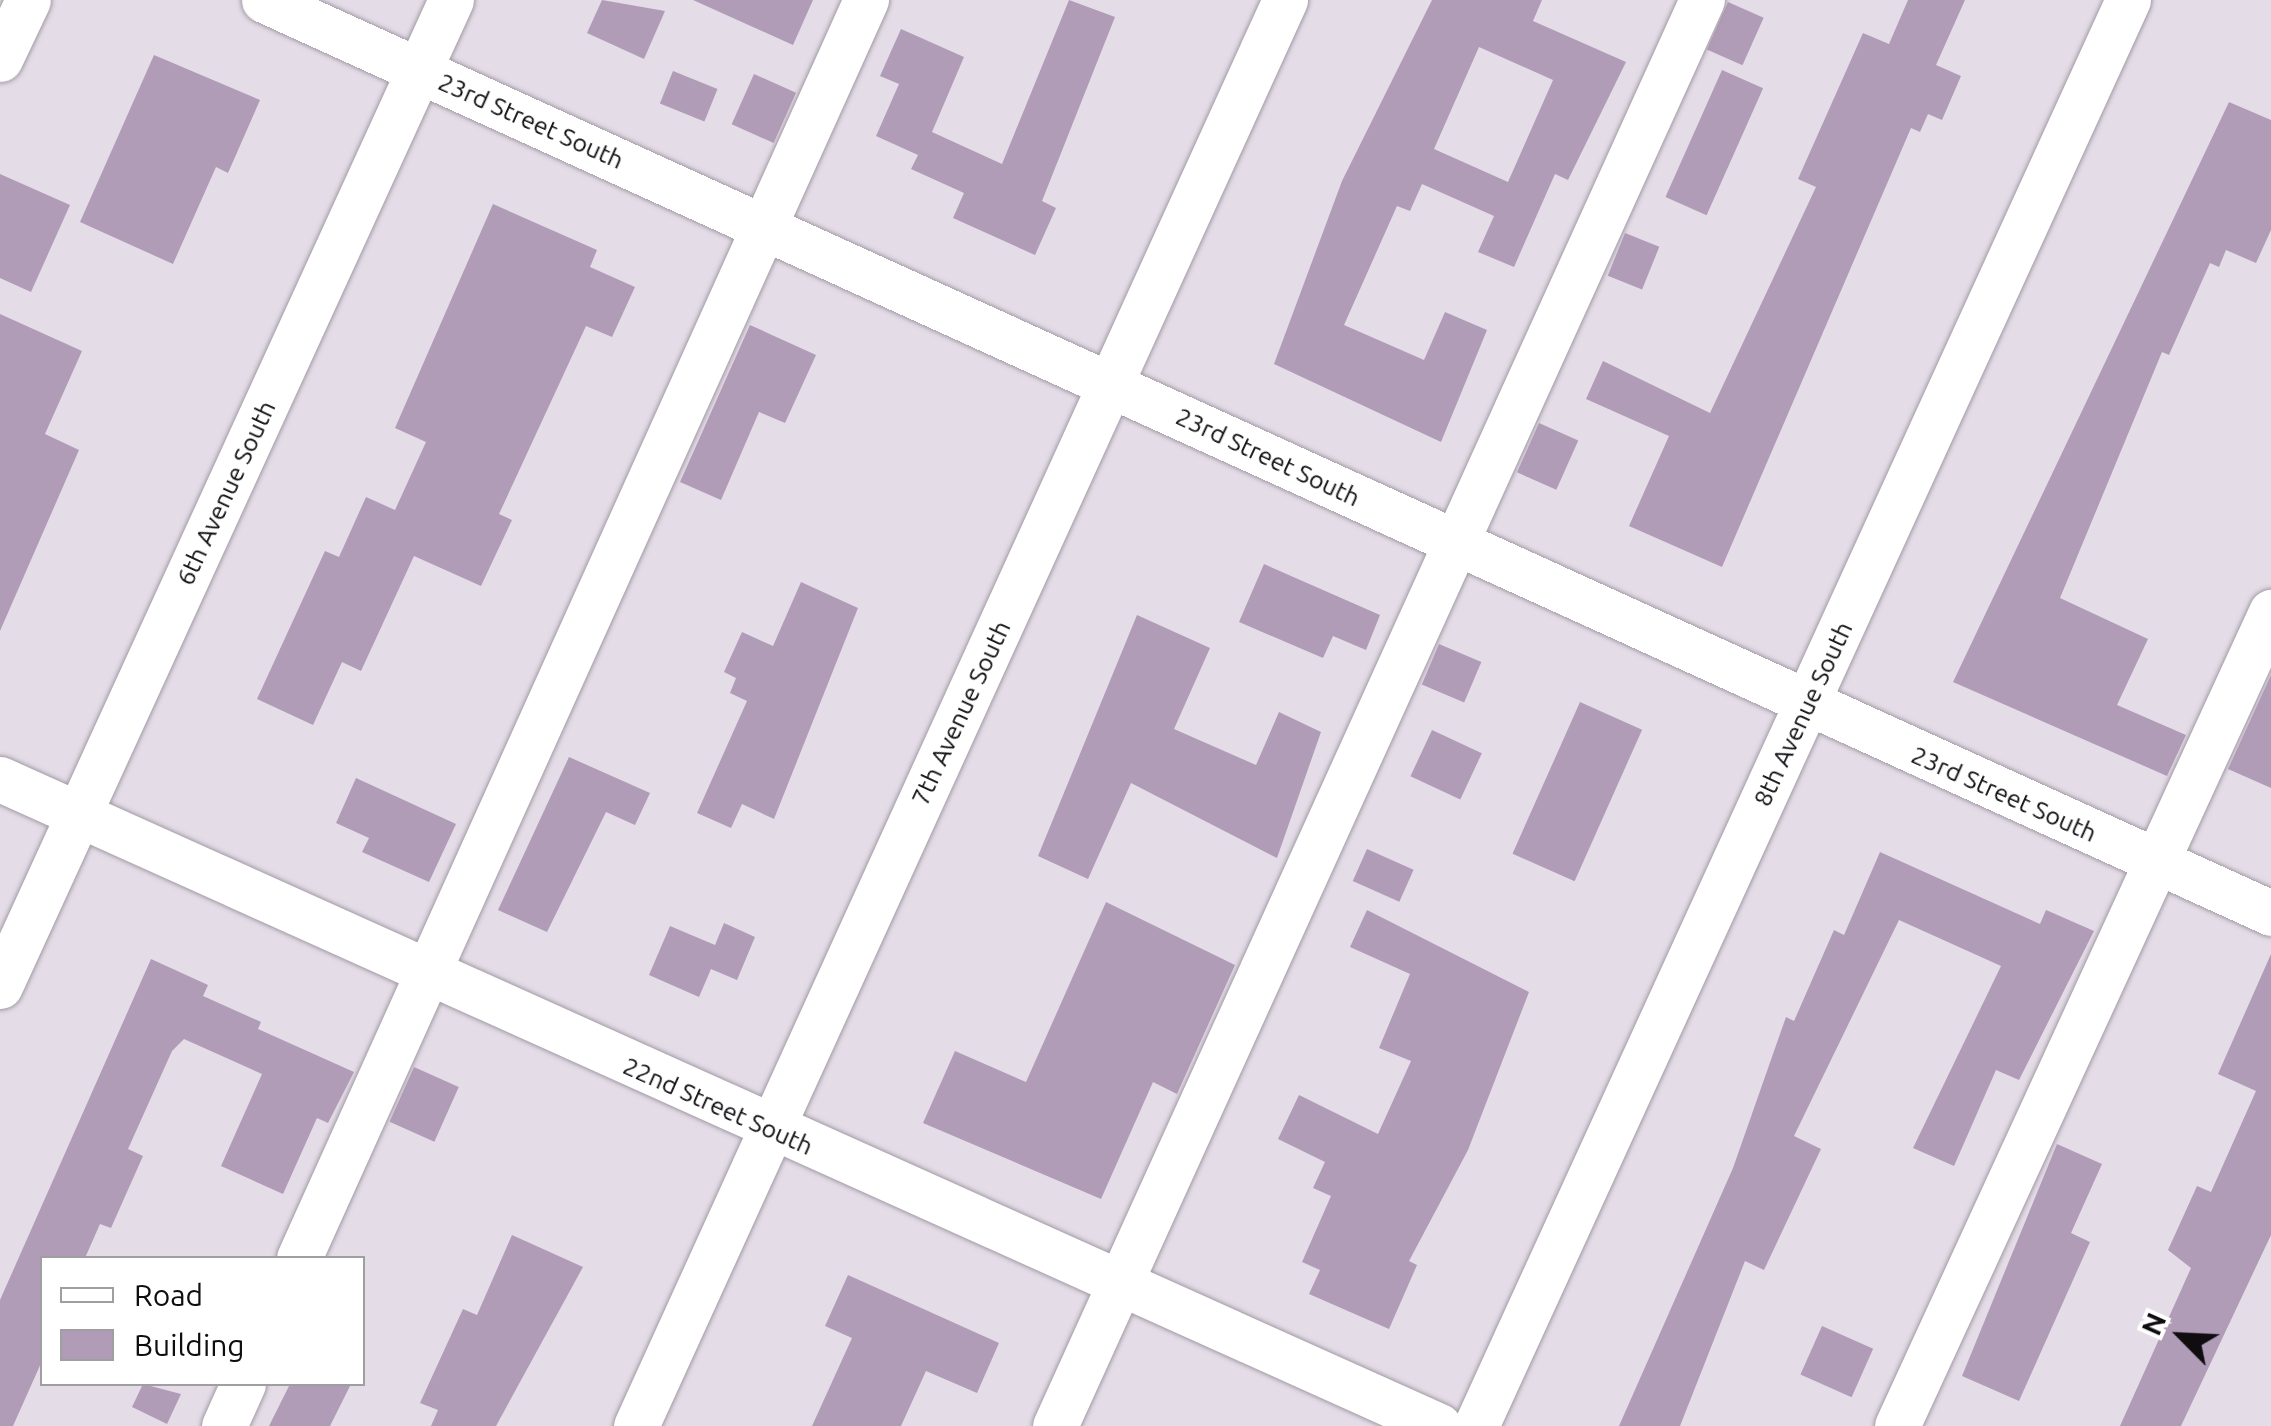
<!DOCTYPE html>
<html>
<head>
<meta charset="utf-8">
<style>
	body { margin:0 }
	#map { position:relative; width:2271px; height:1426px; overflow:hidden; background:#e4dce7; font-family:Ubuntu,sans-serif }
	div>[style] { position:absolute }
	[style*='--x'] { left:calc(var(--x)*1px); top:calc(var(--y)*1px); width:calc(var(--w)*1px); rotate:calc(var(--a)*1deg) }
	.building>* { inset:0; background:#b19cb8; transform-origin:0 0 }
	.roads { filter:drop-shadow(0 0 2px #a29aa5) drop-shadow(0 0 2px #a29aa5) }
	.minor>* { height:45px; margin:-22.5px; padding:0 22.5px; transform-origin:22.5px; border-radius:22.5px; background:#fff }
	span { translate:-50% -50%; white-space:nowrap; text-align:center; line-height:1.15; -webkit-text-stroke:10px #fff; paint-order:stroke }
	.street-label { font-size:25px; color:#100d11 }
	.legend { position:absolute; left:40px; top:1256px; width:325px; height:130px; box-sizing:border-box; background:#fff; border:2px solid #9f9ea0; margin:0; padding:12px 18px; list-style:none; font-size:30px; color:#100d11 }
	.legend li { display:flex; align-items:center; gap:20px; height:50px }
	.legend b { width:50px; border:2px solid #9f9ea0 }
	.north { position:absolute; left:2131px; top:1286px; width:100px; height:100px; -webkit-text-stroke:8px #fff; paint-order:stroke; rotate:294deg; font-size:28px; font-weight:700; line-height:40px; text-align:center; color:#100d11 }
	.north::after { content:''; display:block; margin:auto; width:35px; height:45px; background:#100d11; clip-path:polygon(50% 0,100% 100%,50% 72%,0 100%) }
</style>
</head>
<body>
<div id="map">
	<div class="building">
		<i style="clip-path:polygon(602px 0,665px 11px,644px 59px,587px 33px)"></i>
		<i style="clip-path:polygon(693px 0,813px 0,793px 45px)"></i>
		<i style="clip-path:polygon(1069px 0,1115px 17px,1042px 201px,1056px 208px,1035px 255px,953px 218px,964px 193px,911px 169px,918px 155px,876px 136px,899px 84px,880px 76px,901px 29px,964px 57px,932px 132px,1002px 164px)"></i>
		<i style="clip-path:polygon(evenodd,1432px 0,1542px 0,1533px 21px,1626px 62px,1568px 180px,1555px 174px,1514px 267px,1478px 252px,1494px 216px,1422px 184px,1410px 211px,1397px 206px,1344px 325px,1424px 360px,1445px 312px,1487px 330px,1441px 442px,1274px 364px,1342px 181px,1432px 0,1479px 47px,1553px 80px,1508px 182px,1434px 149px,1479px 47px)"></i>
		<i style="clip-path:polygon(1908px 0,1965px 0,1936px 65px,1961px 76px,1942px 120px,1928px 114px,1920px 132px,1911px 128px,1722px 567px,1629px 526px,1669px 436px,1586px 399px,1603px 361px,1710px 413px,1816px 187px,1798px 179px,1863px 33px,1889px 44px)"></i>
		<i style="left:1728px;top:2px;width:39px;height:52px;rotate:24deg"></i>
		<i style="clip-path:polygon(154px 55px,260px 100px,228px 173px,216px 167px,173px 264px,80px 222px)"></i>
		<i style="left:1722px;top:70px;width:45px;height:139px;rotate:24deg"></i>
		<i style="left:673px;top:71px;width:48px;height:35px;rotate:22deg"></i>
		<i style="left:754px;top:74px;width:46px;height:55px;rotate:24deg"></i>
		<i style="clip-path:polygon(2229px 102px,2271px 120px,2271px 230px,2256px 263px,2226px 250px,2219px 267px,2210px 263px,2169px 355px,2162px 352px,2060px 598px,2148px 639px,2117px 705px,2186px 735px,2167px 776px,1953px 682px)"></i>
		<i style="clip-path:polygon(0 174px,70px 205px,31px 292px,0 278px)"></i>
		<i style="clip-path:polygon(493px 204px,597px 250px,590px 267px,635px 287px,612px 337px,586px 326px,499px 514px,512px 520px,481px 586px,414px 556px,361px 671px,342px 662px,313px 725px,257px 699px,325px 551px,339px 557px,366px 497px,395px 510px,426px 442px,395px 428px)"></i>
		<i style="left:1625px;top:233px;width:37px;height:46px;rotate:22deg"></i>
		<i style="clip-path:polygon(0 314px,82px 351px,45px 434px,79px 450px,0 631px)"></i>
		<i style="clip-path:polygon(750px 325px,816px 355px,785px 423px,759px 412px,721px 500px,680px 482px)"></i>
		<i style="left:1539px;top:423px;width:43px;height:54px;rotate:24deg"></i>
		<i style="clip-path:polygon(1264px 564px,1380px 615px,1366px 650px,1333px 636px,1323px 658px,1239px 622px)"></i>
		<i style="clip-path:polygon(801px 582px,858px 608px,774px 819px,742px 804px,731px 828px,697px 813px,747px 701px,730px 693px,736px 678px,724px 672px,742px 632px,773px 646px)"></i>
		<i style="clip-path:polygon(1137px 615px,1210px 648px,1174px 729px,1256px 765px,1279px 712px,1321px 732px,1277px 858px,1131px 783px,1088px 879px,1038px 856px)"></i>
		<i style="left:1439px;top:644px;width:46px;height:44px;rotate:23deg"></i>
		<i style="clip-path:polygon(2271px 675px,2271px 788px,2228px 769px)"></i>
		<i style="left:1580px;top:702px;width:68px;height:166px;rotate:24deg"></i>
		<i style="left:1432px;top:730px;width:55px;height:51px;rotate:25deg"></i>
		<i style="clip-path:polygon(569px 757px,650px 793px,635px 825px,606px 812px,547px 932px,498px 910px)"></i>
		<i style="clip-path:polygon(356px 778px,456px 824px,429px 882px,362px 852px,369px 838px,336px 823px)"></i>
		<i style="left:1367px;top:849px;width:51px;height:35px;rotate:24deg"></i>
		<i style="clip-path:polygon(1880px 852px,2040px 924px,2046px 910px,2094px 931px,2019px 1080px,1996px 1070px,1954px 1166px,1913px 1148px,2001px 966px,1899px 920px,1794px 1136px,1821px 1149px,1764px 1270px,1745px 1261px,1680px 1426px,1619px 1426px,1733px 1168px,1786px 1017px,1794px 1021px,1834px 930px,1844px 935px)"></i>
		<i style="clip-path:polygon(1106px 902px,1235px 965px,1177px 1094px,1153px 1082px,1101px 1199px,923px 1123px,955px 1051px,1026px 1082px)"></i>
		<i style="clip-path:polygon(1367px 910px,1529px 992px,1468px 1150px,1409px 1261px,1417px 1265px,1389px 1329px,1309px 1294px,1320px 1270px,1302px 1262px,1331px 1196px,1313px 1188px,1325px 1162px,1278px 1139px,1299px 1095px,1378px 1134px,1411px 1061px,1379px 1048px,1410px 974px,1350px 947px)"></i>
		<i style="clip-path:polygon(724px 923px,755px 937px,737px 980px,711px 969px,699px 997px,649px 975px,670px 926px,715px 945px)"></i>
		<i style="clip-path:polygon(2271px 954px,2271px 1235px,2181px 1426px,2120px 1426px,2191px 1268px,2168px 1250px,2197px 1186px,2211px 1192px,2256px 1091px,2218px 1074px)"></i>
		<i style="clip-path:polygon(151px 959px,208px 985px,203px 996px,261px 1022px,258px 1029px,354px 1072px,328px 1123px,317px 1118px,283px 1194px,221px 1166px,262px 1074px,184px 1039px,172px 1051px,128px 1149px,143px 1156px,111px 1228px,100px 1224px,85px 1258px,42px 1258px,42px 1361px,13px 1426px,0 1426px,0 1300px)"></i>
		<i style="left:414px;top:1067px;width:49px;height:60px;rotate:24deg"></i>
		<i style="clip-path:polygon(2057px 1144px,2102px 1164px,2071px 1233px,2090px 1242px,2019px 1401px,1962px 1376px)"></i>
		<i style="clip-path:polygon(512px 1235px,583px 1267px,496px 1426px,431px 1426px,438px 1410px,420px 1403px,463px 1309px,477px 1315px)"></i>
		<i style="clip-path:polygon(848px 1275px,999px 1343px,977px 1393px,926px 1371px,901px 1426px,812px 1426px,852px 1338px,825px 1326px)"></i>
		<i style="left:1822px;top:1326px;width:56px;height:53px;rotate:24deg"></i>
		<i style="clip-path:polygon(143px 1384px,181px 1394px,167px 1424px,132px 1407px)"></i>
		<i style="clip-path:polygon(290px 1384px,351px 1384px,330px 1426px,269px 1426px)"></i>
	</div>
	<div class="roads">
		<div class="minor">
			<i style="--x:264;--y:0;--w:2205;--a:24.46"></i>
			<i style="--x:0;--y:59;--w:65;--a:-64.6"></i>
			<i style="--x:0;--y:779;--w:1578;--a:24.21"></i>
			<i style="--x:0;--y:986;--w:1084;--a:-65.42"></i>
			<i style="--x:299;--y:1258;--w:1380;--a:-65.74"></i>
			<i style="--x:224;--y:1426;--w:46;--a:-65.7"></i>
			<i style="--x:636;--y:1426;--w:1567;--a:-65.53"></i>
			<i style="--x:1055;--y:1426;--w:1566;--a:-65.6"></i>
			<i style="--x:1476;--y:1426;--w:1568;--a:-65.43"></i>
			<i style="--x:1897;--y:1426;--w:896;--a:-65.32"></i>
		</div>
	</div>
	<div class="street-label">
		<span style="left:531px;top:121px;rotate:24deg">23rd Street South</span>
		<span style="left:1268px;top:457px;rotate:25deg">23rd Street South</span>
		<span style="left:226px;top:493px;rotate:-65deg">6th Avenue South</span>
		<span style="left:961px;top:713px;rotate:-65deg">7th Avenue South</span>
		<span style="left:1803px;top:714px;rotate:-65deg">8th Avenue South</span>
		<span style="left:2004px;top:794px;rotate:24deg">23rd Street South</span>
		<span style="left:718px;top:1106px;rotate:24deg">22nd Street South</span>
	</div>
	<ul class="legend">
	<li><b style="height:12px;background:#fff"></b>Road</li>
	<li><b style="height:28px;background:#b19cb8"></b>Building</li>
	</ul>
	<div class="north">N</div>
</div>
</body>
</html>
